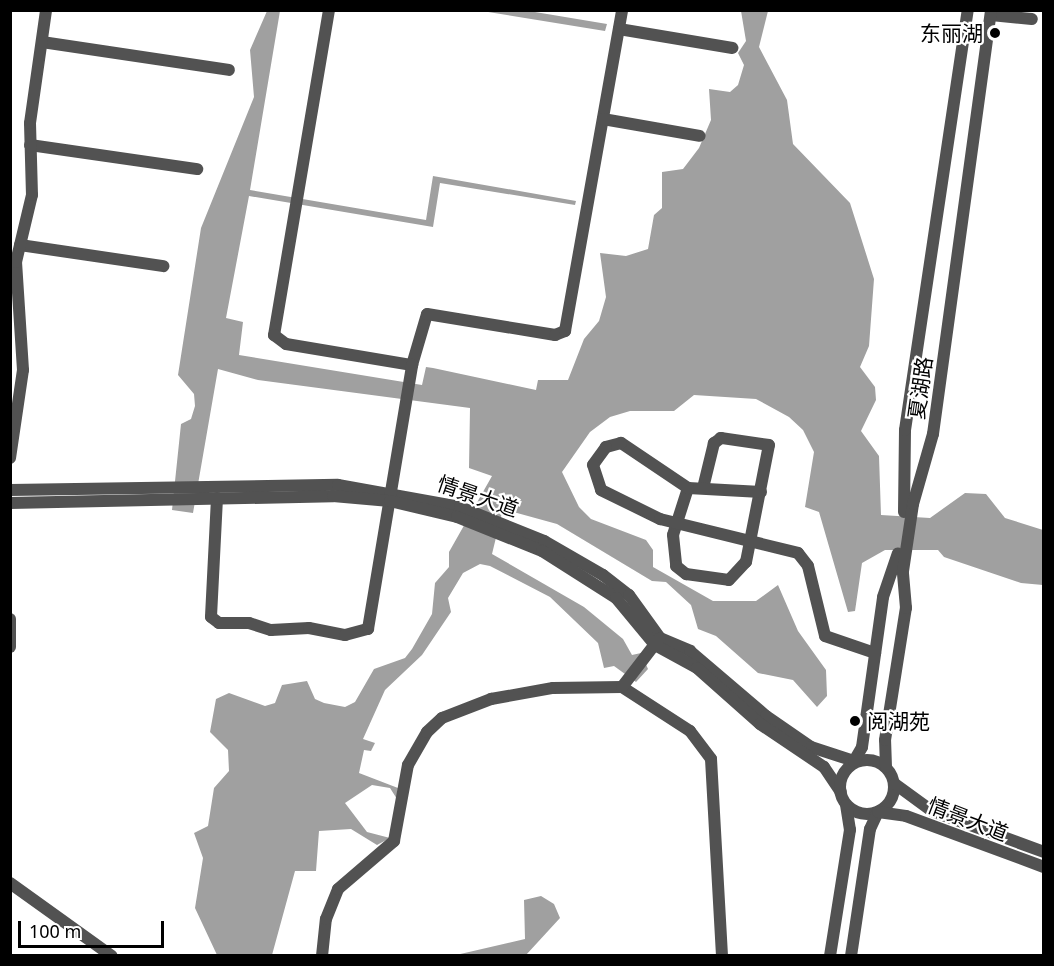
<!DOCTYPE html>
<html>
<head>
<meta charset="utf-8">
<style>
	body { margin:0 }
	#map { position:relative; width:1054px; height:966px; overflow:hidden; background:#fff; font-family:"Noto Sans","Noto Sans SC",sans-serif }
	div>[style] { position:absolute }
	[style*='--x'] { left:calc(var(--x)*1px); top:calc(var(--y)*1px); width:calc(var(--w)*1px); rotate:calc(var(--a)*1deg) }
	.water>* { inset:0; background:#a0a0a0 }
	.minor>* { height:12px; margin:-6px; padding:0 6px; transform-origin:6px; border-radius:6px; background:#525252 }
	.minor>.ring { margin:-6px; padding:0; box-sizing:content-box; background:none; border:12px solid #525252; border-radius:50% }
	.dots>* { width:16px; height:16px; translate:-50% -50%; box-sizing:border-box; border:3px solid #fff; border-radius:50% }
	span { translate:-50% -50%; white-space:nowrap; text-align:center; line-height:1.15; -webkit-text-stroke:4.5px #fff; paint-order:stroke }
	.poi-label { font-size:21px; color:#000 }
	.right { translate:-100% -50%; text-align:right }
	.left { translate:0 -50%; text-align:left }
	.street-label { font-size:21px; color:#000 }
	.frame { position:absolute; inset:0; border:12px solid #000; pointer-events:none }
	.scale { position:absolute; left:18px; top:921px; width:146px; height:27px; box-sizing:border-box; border:3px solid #000; border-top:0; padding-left:8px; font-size:18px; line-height:21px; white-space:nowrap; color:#000; -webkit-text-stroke:4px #fff; paint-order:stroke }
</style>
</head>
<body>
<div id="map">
	<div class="water">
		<i style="clip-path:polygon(267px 11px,280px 11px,250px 190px,426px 220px,433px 176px,576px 201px,575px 205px,440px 183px,433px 227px,249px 196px,226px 318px,243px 322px,239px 355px,422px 385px,426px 367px,433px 368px,536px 390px,538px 380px,568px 380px,584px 339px,599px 321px,606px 297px,600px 253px,626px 256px,648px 249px,654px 215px,662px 208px,662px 172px,683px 169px,699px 148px,711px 120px,709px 89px,730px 92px,738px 85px,744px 65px,738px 53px,746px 41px,741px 11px,768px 11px,759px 47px,787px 100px,793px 144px,850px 203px,874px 279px,869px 346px,860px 367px,875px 387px,876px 400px,861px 431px,879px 456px,881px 515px,930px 518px,965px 493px,986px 494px,1005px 518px,1043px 530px,1043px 585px,1021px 583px,944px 557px,938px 550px,885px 550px,862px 563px,855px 611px,848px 612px,819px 512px,805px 507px,814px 452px,803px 430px,789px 417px,756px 399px,694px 395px,674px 411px,630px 411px,610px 417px,590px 432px,562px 472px,579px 507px,591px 519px,646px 540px,653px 550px,653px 567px,713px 601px,756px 601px,778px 585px,798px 631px,826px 670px,827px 696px,817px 707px,793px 680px,758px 673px,716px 636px,698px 629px,691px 605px,666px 582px,652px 581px,557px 524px,503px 509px,492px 554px,584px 607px,623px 639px,632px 655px,641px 653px,648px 669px,636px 682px,614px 666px,604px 668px,598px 643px,550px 597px,490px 566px,480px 564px,463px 573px,448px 598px,451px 612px,422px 655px,385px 690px,363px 739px,375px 743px,371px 751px,364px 750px,359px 773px,398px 788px,397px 799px,390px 788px,372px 785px,345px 803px,367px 832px,390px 838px,377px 845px,351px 829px,319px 831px,316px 871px,295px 871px,272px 955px,217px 955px,195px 908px,203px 858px,194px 833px,208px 826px,214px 788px,229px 771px,228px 750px,210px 732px,216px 699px,229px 693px,265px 706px,275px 703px,282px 685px,307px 681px,315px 699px,324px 703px,345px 707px,355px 702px,374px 669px,405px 658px,412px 649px,432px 614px,435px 583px,449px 567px,449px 552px,492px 476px,469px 468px,470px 408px,258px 380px,218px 369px,193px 513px,172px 510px,181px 424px,191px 419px,195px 406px,194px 394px,178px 375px,201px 228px,254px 97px,250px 50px)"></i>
		<i style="clip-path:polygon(482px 11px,529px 11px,607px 24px,605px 31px)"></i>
		<i style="clip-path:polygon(541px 896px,554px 904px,560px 918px,526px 955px,456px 955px,525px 939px,524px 900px)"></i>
	</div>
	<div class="minor">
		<i style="--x:329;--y:10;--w:330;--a:99.6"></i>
		<i style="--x:274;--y:335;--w:15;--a:37"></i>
		<i style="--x:286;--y:344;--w:128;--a:9.5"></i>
		<i style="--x:412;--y:365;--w:53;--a:-73.6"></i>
		<i style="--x:427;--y:314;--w:130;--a:9.3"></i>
		<i style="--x:555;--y:335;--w:11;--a:-22"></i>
		<i style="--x:565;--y:331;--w:326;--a:-79.9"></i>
		<i style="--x:991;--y:15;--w:41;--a:5.6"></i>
		<i style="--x:619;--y:29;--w:115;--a:9.5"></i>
		<i style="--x:42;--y:42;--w:189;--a:8.5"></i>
		<i style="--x:603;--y:119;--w:98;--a:9.9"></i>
		<i style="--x:30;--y:145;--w:169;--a:8.2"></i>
		<i style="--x:20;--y:245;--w:145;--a:8.4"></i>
		<i style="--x:10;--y:458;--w:89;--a:-81.6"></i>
		<i style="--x:23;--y:370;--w:108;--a:-93.7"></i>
		<i style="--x:16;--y:262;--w:69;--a:-76.6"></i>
		<i style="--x:32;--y:195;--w:72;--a:-91.6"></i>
		<i style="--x:30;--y:123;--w:114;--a:-81.9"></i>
		<i style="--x:688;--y:488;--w:49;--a:107.7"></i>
		<i style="--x:673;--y:535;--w:31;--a:84"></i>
		<i style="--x:676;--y:566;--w:13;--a:39"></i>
		<i style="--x:686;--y:574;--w:43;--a:7.9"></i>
		<i style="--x:729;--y:580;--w:25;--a:-47"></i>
		<i style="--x:746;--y:562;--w:119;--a:-78.9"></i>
		<i style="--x:769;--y:445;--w:49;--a:-171.7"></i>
		<i style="--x:721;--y:438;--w:9;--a:144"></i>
		<i style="--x:714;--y:443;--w:46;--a:103.7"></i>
		<i style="--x:10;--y:490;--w:328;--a:-0.9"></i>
		<i style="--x:338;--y:485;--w:124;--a:10.2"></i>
		<i style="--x:460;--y:507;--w:91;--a:22"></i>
		<i style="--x:544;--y:541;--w:68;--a:30"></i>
		<i style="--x:603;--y:575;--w:33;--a:38"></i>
		<i style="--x:629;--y:595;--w:53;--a:54.2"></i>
		<i style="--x:660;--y:638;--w:33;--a:23"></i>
		<i style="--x:690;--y:651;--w:100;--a:40.5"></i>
		<i style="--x:766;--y:716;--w:55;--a:34.6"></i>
		<i style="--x:811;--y:747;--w:45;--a:18"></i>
		<i style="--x:761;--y:492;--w:73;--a:-176.9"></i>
		<i style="--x:688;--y:488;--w:81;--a:-146.1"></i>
		<i style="--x:621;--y:443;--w:16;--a:165"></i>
		<i style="--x:606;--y:447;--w:22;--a:126"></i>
		<i style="--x:593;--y:465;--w:26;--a:72"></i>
		<i style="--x:601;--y:490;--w:66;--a:26.2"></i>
		<i style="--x:660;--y:519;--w:142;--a:13.8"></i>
		<i style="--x:798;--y:553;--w:16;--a:52"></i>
		<i style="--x:808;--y:566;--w:72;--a:76.3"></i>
		<i style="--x:825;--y:636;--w:53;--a:18.8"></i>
		<i style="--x:217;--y:498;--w:119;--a:92.9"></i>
		<i style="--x:211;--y:617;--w:10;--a:37"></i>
		<i style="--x:219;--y:623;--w:30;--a:0"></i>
		<i style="--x:249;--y:623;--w:23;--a:18"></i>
		<i style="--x:271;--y:630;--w:38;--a:-3"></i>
		<i style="--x:309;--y:628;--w:37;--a:11"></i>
		<i style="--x:345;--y:635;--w:24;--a:-15"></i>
		<i style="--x:368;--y:629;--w:268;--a:-80.5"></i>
		<i style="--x:10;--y:503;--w:323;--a:-1.2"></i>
		<i style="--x:333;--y:496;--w:57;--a:5"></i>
		<i style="--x:390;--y:501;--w:69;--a:13.4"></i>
		<i style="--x:457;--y:517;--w:92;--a:21.8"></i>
		<i style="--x:542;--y:551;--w:88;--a:32.4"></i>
		<i style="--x:616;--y:598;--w:61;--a:50.3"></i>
		<i style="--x:655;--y:645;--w:48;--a:28.7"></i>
		<i style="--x:697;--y:668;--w:84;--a:41.6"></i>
		<i style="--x:760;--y:724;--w:77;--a:33.9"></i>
		<i style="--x:824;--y:767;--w:30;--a:56"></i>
		<i style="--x:904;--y:512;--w:82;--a:-89.3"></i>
		<i style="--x:905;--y:430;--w:425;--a:-81.5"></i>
		<i style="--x:10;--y:619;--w:28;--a:90"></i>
		<i style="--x:622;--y:687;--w:81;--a:32.9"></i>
		<i style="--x:690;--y:731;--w:35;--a:53"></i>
		<i style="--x:711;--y:759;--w:197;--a:86.8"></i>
		<i class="ring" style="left:840px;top:760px;width:42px;height:42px"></i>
		<i style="--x:854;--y:761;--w:16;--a:-60"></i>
		<i style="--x:862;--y:747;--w:151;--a:-82"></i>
		<i style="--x:883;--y:597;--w:46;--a:-71.2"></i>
		<i style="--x:886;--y:767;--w:27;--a:-92"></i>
		<i style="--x:885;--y:740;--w:134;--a:-81"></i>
		<i style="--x:906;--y:608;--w:37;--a:-95"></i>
		<i style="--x:903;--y:571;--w:68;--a:-81.5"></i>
		<i style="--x:913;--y:504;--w:73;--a:-74.1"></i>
		<i style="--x:933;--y:434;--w:428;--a:-82.2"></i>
		<i style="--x:895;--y:784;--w:46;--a:36.1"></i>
		<i style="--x:932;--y:811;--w:119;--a:20.1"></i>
		<i style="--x:10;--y:883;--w:125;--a:35.6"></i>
		<i style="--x:322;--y:956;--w:37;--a:-84"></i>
		<i style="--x:326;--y:919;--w:32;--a:-68"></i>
		<i style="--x:338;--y:889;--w:74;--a:-40.6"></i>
		<i style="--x:394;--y:841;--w:77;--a:-79.6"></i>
		<i style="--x:408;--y:765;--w:38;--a:-60"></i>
		<i style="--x:427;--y:732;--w:21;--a:-43"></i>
		<i style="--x:442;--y:718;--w:53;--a:-21.2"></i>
		<i style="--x:491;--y:699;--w:63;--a:-10.1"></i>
		<i style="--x:553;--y:688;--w:69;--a:-0.8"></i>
		<i style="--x:622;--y:687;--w:61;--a:-52.4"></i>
		<i style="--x:830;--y:956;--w:128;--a:-81"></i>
		<i style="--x:850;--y:830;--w:25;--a:-99"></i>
		<i style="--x:851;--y:956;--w:128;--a:-81.5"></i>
		<i style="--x:870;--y:829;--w:19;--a:-65"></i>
		<i style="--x:878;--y:812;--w:28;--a:8"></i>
		<i style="--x:906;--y:816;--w:147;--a:20.3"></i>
	</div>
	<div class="dots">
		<i style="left:995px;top:33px;background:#000"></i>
		<i style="left:855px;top:721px;background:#000"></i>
	</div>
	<div class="poi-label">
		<span class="right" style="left:983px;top:33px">东丽湖</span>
		<span class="left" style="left:867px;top:721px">阅湖苑</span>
	</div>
	<div class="street-label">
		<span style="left:920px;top:388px;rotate:-82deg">夏湖路</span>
		<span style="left:478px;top:496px;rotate:19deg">情景大道</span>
		<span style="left:968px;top:819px;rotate:21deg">情景大道</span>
	</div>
	<div class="frame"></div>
	<div class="scale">100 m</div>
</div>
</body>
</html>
